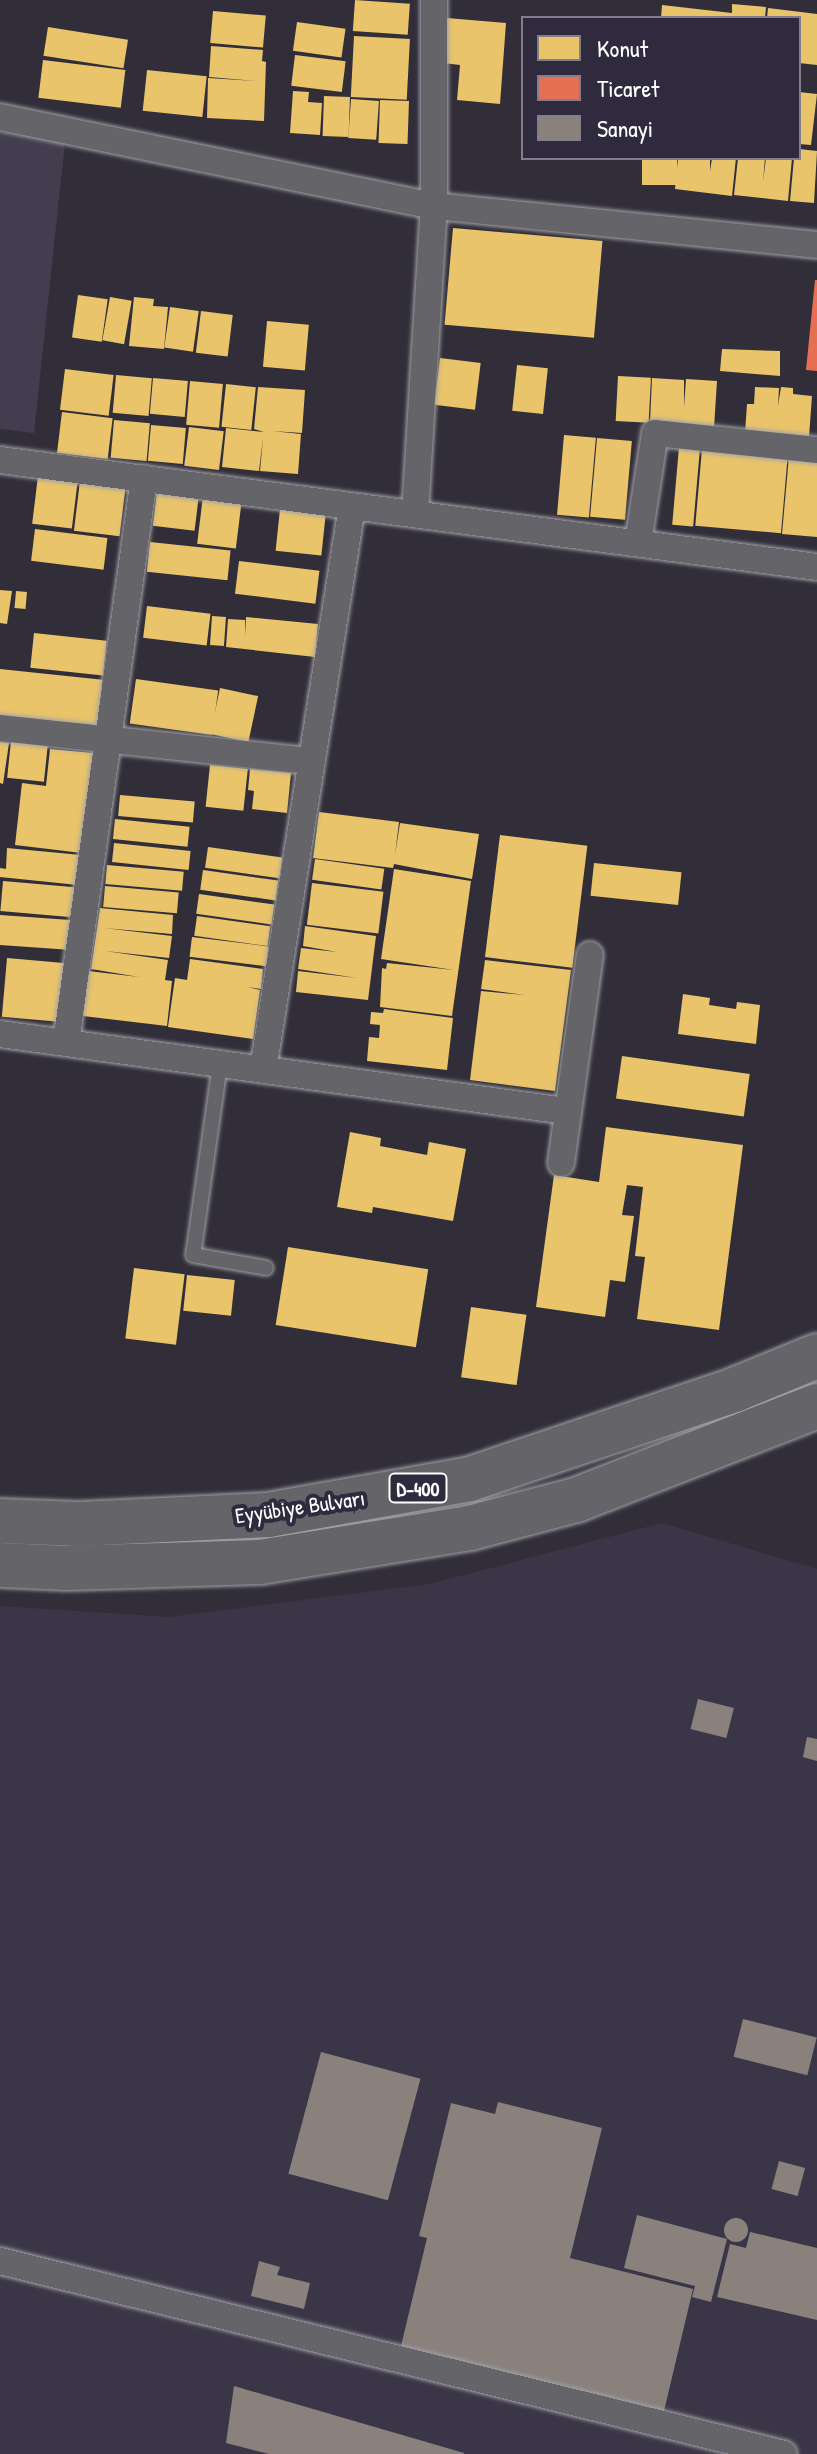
<!DOCTYPE html>
<html>
<head>
<meta charset="utf-8">
<style>
	body { margin:0 }
	#map { position:relative; width:817px; height:2454px; overflow:hidden; background:#312e39; font-family:"Patrick Hand",sans-serif }
	div>[style] { position:absolute }
	[style*='--x'] { left:calc(var(--x)*1px); top:calc(var(--y)*1px); width:calc(var(--w)*1px); rotate:calc(var(--a)*1deg) }
	.built>* { inset:0; background:#3b3647 }
	.green>* { inset:0; background:#433e4f }
	.homes>* { inset:0; background:#e9c46a; transform-origin:0 0 }
	.shops>* { inset:0; background:#e76f51 }
	.industry>* { inset:0; background:#8a817c; transform-origin:0 0 }
	.round { border-radius:50% }
	.roads { filter:drop-shadow(0 0 2px #a2a1a6) drop-shadow(0 0 2px #a2a1a6) }
	.service>* { height:14px; margin:-7px; padding:0 7px; transform-origin:7px; border-radius:7px; background:#656469 }
	.minor>* { height:26px; margin:-13px; padding:0 13px; transform-origin:13px; border-radius:13px; background:#656469 }
	.trunk>* { height:44px; margin:-22px; padding:0 22px; transform-origin:22px; border-radius:22px; background:#656469 }
	span { translate:-50% -50%; white-space:nowrap; text-align:center; line-height:1.15; -webkit-text-stroke:8px #2f2a3d; paint-order:stroke }
	.shield-label span { padding:2px 6px; background:#2f2a3d; border:2px solid; border-radius:6px; -webkit-text-stroke-width:0 }
	.shield-label { font-size:20px; color:#fff; font-weight:700 }
	.street-label { font-size:22px; color:#fff }
	.legend { position:absolute; left:521px; top:16px; width:280px; height:144px; box-sizing:border-box; background:#2f2a3d; border:2px solid #827f8b; margin:0; padding:10px 14px; list-style:none; font-size:24px; color:#fff }
	.legend li { display:flex; align-items:center; gap:16px; height:40px }
	.legend b { width:40px; border:2px solid #827f8b }
</style>
</head>
<body>
<div id="map">
	<div class="built">
		<i style="clip-path:polygon(662px 1523px,817px 1569px,817px 2454px,0 2454px,0 1606px,168px 1617px,430px 1584px)"></i>
	</div>
	<div class="green">
		<i style="clip-path:polygon(0 132px,65px 142px,34px 433px,0 429px)"></i>
	</div>
	<div class="homes">
		<i style="left:355px;top:0;width:55px;height:31px;rotate:4deg"></i>
		<i style="clip-path:polygon(732px 4px,766px 7px,765px 18px,661px 18px,662px 5px,732px 13px)"></i>
		<i style="clip-path:polygon(768px 8px,817px 14px,817px 65px,799px 63px,799px 18px,767px 18px)"></i>
		<i style="left:213px;top:11px;width:53px;height:32px;rotate:5deg"></i>
		<i style="clip-path:polygon(447px 18px,506px 23px,500px 104px,457px 100px,460px 65px,443px 63px)"></i>
		<i style="left:297px;top:22px;width:49px;height:29px;rotate:8deg"></i>
		<i style="left:48px;top:27px;width:81px;height:29px;rotate:9deg"></i>
		<i style="left:354px;top:36px;width:56px;height:61px;rotate:3deg"></i>
		<i style="clip-path:polygon(211px 46px,263px 50px,262px 61px,266px 62px,264px 121px,207px 118px,208px 78px,257px 81px,209px 77px)"></i>
		<i style="left:295px;top:55px;width:51px;height:31px;rotate:7deg"></i>
		<i style="left:43px;top:60px;width:83px;height:38px;rotate:7deg"></i>
		<i style="left:147px;top:70px;width:60px;height:41px;rotate:6deg"></i>
		<i style="clip-path:polygon(293px 91px,309px 92px,308px 102px,322px 103px,320px 135px,290px 133px)"></i>
		<i style="clip-path:polygon(799px 92px,817px 94px,811px 145px,799px 144px)"></i>
		<i style="left:324px;top:96px;width:26px;height:40px;rotate:2deg"></i>
		<i style="left:351px;top:99px;width:28px;height:39px;rotate:4deg"></i>
		<i style="left:380px;top:100px;width:29px;height:43px;rotate:2deg"></i>
		<i style="clip-path:polygon(799px 149px,817px 151px,814px 203px,790px 201px,794px 158px,799px 158px)"></i>
		<i style="left:642px;top:158px;width:35px;height:27px"></i>
		<i style="clip-path:polygon(678px 158px,710px 158px,710px 171px,712px 158px,736px 158px,732px 196px,675px 189px)"></i>
		<i style="clip-path:polygon(738px 158px,765px 158px,763px 182px,766px 158px,792px 158px,788px 201px,734px 195px)"></i>
		<i style="left:453px;top:228px;width:150px;height:97px;rotate:5deg"></i>
		<i style="left:78px;top:295px;width:30px;height:43px;rotate:8deg"></i>
		<i style="left:110px;top:297px;width:22px;height:44px;rotate:10deg"></i>
		<i style="clip-path:polygon(134px 297px,154px 299px,153px 306px,168px 307px,164px 349px,129px 346px)"></i>
		<i style="left:170px;top:307px;width:29px;height:41px;rotate:8deg"></i>
		<i style="left:201px;top:311px;width:32px;height:42px;rotate:7deg"></i>
		<i style="left:267px;top:321px;width:42px;height:46px;rotate:5deg"></i>
		<i style="clip-path:polygon(722px 349px,780px 351px,780px 376px,720px 371px)"></i>
		<i style="left:440px;top:358px;width:41px;height:47px;rotate:7deg"></i>
		<i style="left:517px;top:365px;width:31px;height:46px;rotate:6deg"></i>
		<i style="left:65px;top:369px;width:49px;height:41px;rotate:7deg"></i>
		<i style="left:116px;top:375px;width:36px;height:38px;rotate:5deg"></i>
		<i style="left:618px;top:376px;width:33px;height:45px;rotate:3deg"></i>
		<i style="left:153px;top:378px;width:35px;height:36px;rotate:5deg"></i>
		<i style="clip-path:polygon(652px 378px,684px 380px,684px 407px,686px 379px,717px 381px,714px 428px,650px 423px)"></i>
		<i style="left:190px;top:381px;width:33px;height:44px;rotate:5deg"></i>
		<i style="left:226px;top:384px;width:30px;height:43px;rotate:6deg"></i>
		<i style="clip-path:polygon(258px 387px,305px 390px,302px 433px,272px 431px,301px 434px,298px 474px,260px 471px,263px 438px,259px 471px,222px 467px,226px 428px,264px 432px,254px 429px)"></i>
		<i style="clip-path:polygon(755px 387px,779px 388px,778px 406px,781px 387px,793px 388px,793px 394px,812px 396px,809px 437px,745px 433px,747px 404px,754px 404px)"></i>
		<i style="left:62px;top:412px;width:51px;height:41px;rotate:7deg"></i>
		<i style="left:114px;top:420px;width:36px;height:38px;rotate:5deg"></i>
		<i style="left:151px;top:425px;width:35px;height:36px;rotate:5deg"></i>
		<i style="left:189px;top:427px;width:35px;height:39px;rotate:7deg"></i>
		<i style="left:564px;top:435px;width:32px;height:80px;rotate:5deg"></i>
		<i style="left:597px;top:438px;width:35px;height:79px;rotate:5deg"></i>
		<i style="left:679px;top:447px;width:21px;height:78px;rotate:5deg"></i>
		<i style="left:702px;top:449px;width:86px;height:77px;rotate:5deg"></i>
		<i style="clip-path:polygon(789px 456px,817px 459px,817px 537px,782px 534px)"></i>
		<i style="left:38px;top:476px;width:40px;height:48px;rotate:7deg"></i>
		<i style="left:80px;top:481px;width:46px;height:50px;rotate:7deg"></i>
		<i style="left:157px;top:492px;width:42px;height:34px;rotate:7deg"></i>
		<i style="left:203px;top:496px;width:39px;height:48px;rotate:7deg"></i>
		<i style="left:280px;top:509px;width:46px;height:42px;rotate:6deg"></i>
		<i style="left:35px;top:529px;width:73px;height:32px;rotate:7deg"></i>
		<i style="left:150px;top:542px;width:81px;height:30px;rotate:6deg"></i>
		<i style="left:239px;top:561px;width:81px;height:33px;rotate:7deg"></i>
		<i style="clip-path:polygon(0 590px,12px 591px,7px 624px,0 623px)"></i>
		<i style="left:16px;top:591px;width:11px;height:17px;rotate:5deg"></i>
		<i style="left:147px;top:606px;width:64px;height:32px;rotate:7deg"></i>
		<i style="left:212px;top:616px;width:14px;height:29px;rotate:4deg"></i>
		<i style="clip-path:polygon(246px 617px,318px 624px,315px 657px,226px 647px,228px 619px,245px 620px,245px 636px)"></i>
		<i style="left:34px;top:633px;width:73px;height:35px;rotate:6deg"></i>
		<i style="left:0;top:669px;width:103px;height:46px;rotate:6deg"></i>
		<i style="left:136px;top:679px;width:83px;height:45px;rotate:8deg"></i>
		<i style="left:220px;top:688px;width:39px;height:47px;rotate:12deg"></i>
		<i style="left:11px;top:741px;width:37px;height:37px;rotate:6deg"></i>
		<i style="clip-path:polygon(0 742px,9px 743px,3px 784px,0 783px)"></i>
		<i style="clip-path:polygon(50px 749px,93px 753px,82px 853px,15px 845px,22px 783px,46px 786px)"></i>
		<i style="left:210px;top:765px;width:38px;height:42px;rotate:6deg"></i>
		<i style="clip-path:polygon(250px 769px,291px 773px,287px 813px,252px 809px,254px 791px,248px 790px)"></i>
		<i style="left:120px;top:795px;width:75px;height:21px;rotate:5deg"></i>
		<i style="clip-path:polygon(319px 812px,399px 822px,395px 855px,400px 823px,479px 834px,472px 879px,394px 864px,393px 868px,313px 858px)"></i>
		<i style="left:115px;top:819px;width:75px;height:20px;rotate:6deg"></i>
		<i style="left:500px;top:835px;width:88px;height:123px;rotate:7deg"></i>
		<i style="left:114px;top:843px;width:77px;height:19px;rotate:6deg"></i>
		<i style="left:208px;top:847px;width:75px;height:21px;rotate:8deg"></i>
		<i style="clip-path:polygon(7px 848px,81px 855px,78px 885px,0 877px,0 868px,6px 869px)"></i>
		<i style="left:315px;top:859px;width:70px;height:21px;rotate:8deg"></i>
		<i style="left:594px;top:863px;width:88px;height:33px;rotate:6deg"></i>
		<i style="left:107px;top:865px;width:77px;height:19px;rotate:5deg"></i>
		<i style="clip-path:polygon(394px 869px,471px 881px,452px 1016px,380px 1007px,382px 968px,386px 969px,387px 963px,454px 970px,381px 959px)"></i>
		<i style="left:203px;top:870px;width:76px;height:20px;rotate:8deg"></i>
		<i style="left:3px;top:881px;width:75px;height:30px;rotate:5deg"></i>
		<i style="left:312px;top:883px;width:72px;height:42px;rotate:7deg"></i>
		<i style="left:105px;top:886px;width:74px;height:21px;rotate:5deg"></i>
		<i style="left:199px;top:894px;width:76px;height:20px;rotate:8deg"></i>
		<i style="clip-path:polygon(100px 908px,173px 915px,172px 934px,104px 928px,172px 936px,169px 958px,105px 951px,168px 960px,165px 980px,172px 981px,167px 1026px,83px 1016px,88px 971px,139px 977px,91px 969px)"></i>
		<i style="left:0;top:915px;width:74px;height:30px;rotate:4deg"></i>
		<i style="left:197px;top:916px;width:74px;height:20px;rotate:8deg"></i>
		<i style="clip-path:polygon(305px 926px,376px 936px,368px 1000px,296px 992px,298px 971px,357px 978px,298px 969px,301px 948px,337px 952px,303px 946px)"></i>
		<i style="left:192px;top:937px;width:77px;height:20px;rotate:7deg"></i>
		<i style="left:7px;top:958px;width:57px;height:59px;rotate:5deg"></i>
		<i style="clip-path:polygon(190px 959px,263px 969px,261px 989px,247px 987px,260px 990px,253px 1039px,168px 1027px,175px 978px,187px 980px)"></i>
		<i style="clip-path:polygon(485px 960px,571px 970px,555px 1091px,470px 1080px,481px 991px,525px 995px,481px 989px)"></i>
		<i style="clip-path:polygon(683px 994px,710px 998px,709px 1005px,736px 1009px,737px 1002px,760px 1005px,756px 1044px,678px 1034px)"></i>
		<i style="clip-path:polygon(384px 1009px,453px 1018px,447px 1070px,367px 1061px,369px 1037px,379px 1038px,380px 1025px,370px 1024px,371px 1012px,383px 1013px)"></i>
		<i style="left:622px;top:1056px;width:129px;height:43px;rotate:8deg"></i>
		<i style="clip-path:polygon(606px 1127px,743px 1145px,719px 1330px,637px 1319px,645px 1257px,635px 1256px,643px 1187px,627px 1185px,622px 1215px,634px 1216px,625px 1282px,610px 1280px,605px 1317px,536px 1307px,554px 1175px,599px 1182px)"></i>
		<i style="clip-path:polygon(350px 1132px,381px 1138px,380px 1146px,427px 1155px,429px 1142px,466px 1149px,453px 1221px,373px 1207px,372px 1213px,337px 1207px)"></i>
		<i style="left:288px;top:1247px;width:142px;height:79px;rotate:9deg"></i>
		<i style="left:134px;top:1268px;width:51px;height:71px;rotate:7deg"></i>
		<i style="left:187px;top:1275px;width:48px;height:36px;rotate:6deg"></i>
		<i style="left:471px;top:1307px;width:56px;height:71px;rotate:8deg"></i>
	</div>
	<div class="shops">
		<i style="clip-path:polygon(815px 280px,817px 280px,817px 371px,806px 370px)"></i>
	</div>
	<div class="industry">
		<i style="left:698px;top:1699px;width:37px;height:31px;rotate:14deg"></i>
		<i style="clip-path:polygon(807px 1737px,817px 1739px,817px 1761px,803px 1757px)"></i>
		<i style="left:743px;top:2019px;width:76px;height:39px;rotate:14deg"></i>
		<i style="left:321px;top:2052px;width:103px;height:126px;rotate:15deg"></i>
		<i style="clip-path:polygon(498px 2102px,602px 2128px,570px 2258px,693px 2289px,664px 2411px,401px 2346px,427px 2238px,419px 2236px,451px 2103px,495px 2114px)"></i>
		<i style="left:779px;top:2161px;width:27px;height:29px;rotate:15deg"></i>
		<i style="clip-path:polygon(637px 2215px,727px 2239px,711px 2302px,692px 2297px,695px 2286px,624px 2268px)"></i>
		<i class="round" style="left:724px;top:2218px;width:24px;height:24px"></i>
		<i style="clip-path:polygon(750px 2232px,817px 2248px,817px 2320px,717px 2297px,730px 2244px,746px 2248px)"></i>
		<i style="clip-path:polygon(259px 2261px,280px 2267px,277px 2275px,310px 2283px,304px 2309px,251px 2296px)"></i>
		<i style="clip-path:polygon(234px 2386px,464px 2453px,464px 2454px,269px 2454px,226px 2443px)"></i>
	</div>
	<div class="roads">
		<div class="service">
			<i style="--x:220;--y:1064;--w:193;--a:98"></i>
			<i style="--x:193;--y:1255;--w:74;--a:10.1"></i>
		</div>
		<div class="minor">
			<i style="--x:0;--y:117;--w:443;--a:11.6"></i>
			<i style="--x:434;--y:206;--w:385;--a:5.8"></i>
			<i style="--x:0;--y:460;--w:824;--a:7.46"></i>
			<i style="--x:415;--y:514;--w:309;--a:-86.5"></i>
			<i style="--x:434;--y:206;--w:206;--a:-90"></i>
			<i style="--x:638;--y:543;--w:111;--a:-81.2"></i>
			<i style="--x:655;--y:433;--w:163;--a:6"></i>
			<i style="--x:0;--y:728;--w:312;--a:6.1"></i>
			<i style="--x:0;--y:1034;--w:571;--a:7.75"></i>
			<i style="--x:66;--y:1043;--w:570;--a:-82.14"></i>
			<i style="--x:263;--y:1070;--w:571;--a:-81.03"></i>
			<i style="--x:561;--y:1163;--w:210;--a:-82.1"></i>
			<i style="--x:0;--y:2261;--w:807;--a:13.83"></i>
		</div>
		<div class="trunk">
			<i style="--x:0;--y:1521;--w:79;--a:2.2"></i>
			<i style="--x:79;--y:1524;--w:189;--a:-2.7"></i>
			<i style="--x:268;--y:1515;--w:205;--a:-10.1"></i>
			<i style="--x:470;--y:1479;--w:279;--a:-18.6"></i>
			<i style="--x:734;--y:1390;--w:90;--a:-22.3"></i>
			<i style="--x:0;--y:1565;--w:67;--a:2.6"></i>
			<i style="--x:67;--y:1568;--w:193;--a:-1.8"></i>
			<i style="--x:260;--y:1562;--w:213;--a:-9.2"></i>
			<i style="--x:470;--y:1528;--w:110;--a:-14.8"></i>
			<i style="--x:576;--y:1500;--w:259;--a:-21.3"></i>
		</div>
	</div>
	<div class="shield-label">
		<span style="left:418px;top:1488px">D-400</span>
	</div>
	<div class="street-label">
		<span style="left:300px;top:1507px;rotate:-8deg">Eyyübiye Bulvarı</span>
	</div>
	<ul class="legend">
	<li><b style="height:22px;background:#e9c46a"></b>Konut</li>
	<li><b style="height:22px;background:#e76f51"></b>Ticaret</li>
	<li><b style="height:22px;background:#8a817c"></b>Sanayi</li>
	</ul>
</div>
</body>
</html>
